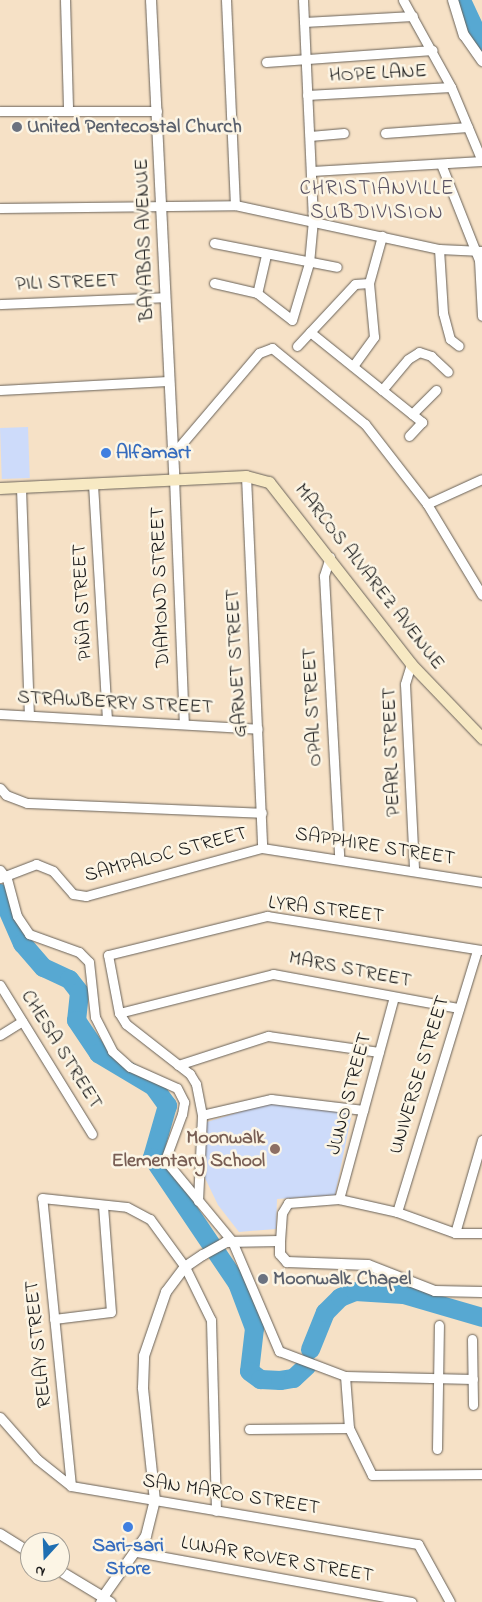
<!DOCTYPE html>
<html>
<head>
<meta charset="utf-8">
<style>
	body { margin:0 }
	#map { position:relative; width:482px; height:1602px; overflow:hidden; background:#f6e1c6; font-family:"Indie Flower",sans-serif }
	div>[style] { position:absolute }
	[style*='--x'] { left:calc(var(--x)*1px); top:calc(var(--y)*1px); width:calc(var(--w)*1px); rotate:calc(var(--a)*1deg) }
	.built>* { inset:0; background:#cddbfa; transform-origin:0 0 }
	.river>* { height:19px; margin:-9.5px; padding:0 9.5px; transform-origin:9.5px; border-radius:9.5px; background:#57a8d2 }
	.roads { filter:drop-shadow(0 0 1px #686158) drop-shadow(0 0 1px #686158) }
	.minor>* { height:9px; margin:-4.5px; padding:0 4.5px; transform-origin:4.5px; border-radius:4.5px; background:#fff }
	.tertiary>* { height:10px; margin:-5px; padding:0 5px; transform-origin:5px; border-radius:5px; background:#fff }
	.secondary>* { height:11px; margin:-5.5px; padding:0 5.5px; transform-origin:5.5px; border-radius:5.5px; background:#f7e9c3 }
	.dots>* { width:14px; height:14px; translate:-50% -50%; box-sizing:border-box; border:2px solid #fcf5e5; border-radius:50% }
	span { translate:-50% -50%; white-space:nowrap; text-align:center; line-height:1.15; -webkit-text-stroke:5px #fcf5e5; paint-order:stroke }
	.street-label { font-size:20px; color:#1c1c1c }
	.worship-label { font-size:20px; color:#5b616d; font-weight:700 }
	.left { translate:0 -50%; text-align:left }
	.shop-label { font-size:20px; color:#366cbe; font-weight:700 }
	.education-label { font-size:20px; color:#785e54; font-weight:700 }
	.right { translate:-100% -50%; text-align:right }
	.neighbourhood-label { font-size:21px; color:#595262; letter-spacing:1px }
	.north { position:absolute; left:20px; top:1532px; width:50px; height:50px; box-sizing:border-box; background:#fcf5e5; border:1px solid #a29e95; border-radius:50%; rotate:200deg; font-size:14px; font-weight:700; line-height:20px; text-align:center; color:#1c1c1c }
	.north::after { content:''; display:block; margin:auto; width:18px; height:22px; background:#1f6fb2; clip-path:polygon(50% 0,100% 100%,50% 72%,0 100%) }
</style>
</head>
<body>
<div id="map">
	<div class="built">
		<i style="left:28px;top:427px;width:51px;height:28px;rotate:88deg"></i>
		<i style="clip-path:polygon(268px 1103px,352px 1113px,335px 1195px,277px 1199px,276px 1229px,239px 1232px,218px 1205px,204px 1176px,207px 1122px)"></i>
	</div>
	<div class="river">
		<i style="--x:461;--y:0;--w:50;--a:65"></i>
		<i style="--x:0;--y:893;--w:55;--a:66.3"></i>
		<i style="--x:22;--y:943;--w:32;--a:49"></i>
		<i style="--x:43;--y:967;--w:29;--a:25"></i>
		<i style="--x:69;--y:979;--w:16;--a:52"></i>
		<i style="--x:79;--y:992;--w:28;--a:96"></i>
		<i style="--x:76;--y:1020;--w:40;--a:56"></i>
		<i style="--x:98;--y:1053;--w:64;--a:31"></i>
		<i style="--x:153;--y:1086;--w:24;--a:54"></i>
		<i style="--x:167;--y:1105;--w:54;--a:106.1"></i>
		<i style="--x:152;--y:1157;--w:152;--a:56"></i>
		<i style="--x:237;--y:1283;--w:48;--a:69.3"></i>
		<i style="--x:254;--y:1328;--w:43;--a:96.6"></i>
		<i style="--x:249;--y:1371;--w:14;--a:36"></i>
		<i style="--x:260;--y:1379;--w:20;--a:3"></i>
		<i style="--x:280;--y:1380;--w:13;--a:-9"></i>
		<i style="--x:293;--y:1378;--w:19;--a:-43"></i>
		<i style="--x:310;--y:1349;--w:40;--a:-68"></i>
		<i style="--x:325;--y:1312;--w:21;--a:-45"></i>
		<i style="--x:340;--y:1297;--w:16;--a:-22"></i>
		<i style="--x:355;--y:1291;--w:48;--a:3.6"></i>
		<i style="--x:403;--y:1294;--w:82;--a:16.2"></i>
	</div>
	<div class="roads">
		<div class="minor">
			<i style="--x:65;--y:0;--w:110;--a:88.4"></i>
			<i style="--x:226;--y:0;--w:205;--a:87.5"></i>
			<i style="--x:403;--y:0;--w:99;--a:61.1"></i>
			<i style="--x:451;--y:87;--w:80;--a:67.3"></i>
			<i style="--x:304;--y:22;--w:109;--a:-3.2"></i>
			<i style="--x:266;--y:62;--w:167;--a:-4.1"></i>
			<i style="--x:307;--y:95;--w:144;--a:-3.2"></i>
			<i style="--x:0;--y:111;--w:157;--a:0"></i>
			<i style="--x:385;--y:133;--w:83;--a:-4.1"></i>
			<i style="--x:310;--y:136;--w:34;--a:-5"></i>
			<i style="--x:441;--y:164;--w:103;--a:68.4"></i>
			<i style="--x:479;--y:260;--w:56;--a:86.9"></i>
			<i style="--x:312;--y:171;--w:170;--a:-3.4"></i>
			<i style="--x:0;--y:208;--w:235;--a:-0.7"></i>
			<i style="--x:235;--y:205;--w:209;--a:12.2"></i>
			<i style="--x:439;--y:249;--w:43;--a:2.7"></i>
			<i style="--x:214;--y:243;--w:125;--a:11"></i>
			<i style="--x:439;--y:249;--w:64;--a:86.4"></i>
			<i style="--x:443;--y:313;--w:27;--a:75"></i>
			<i style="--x:450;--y:339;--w:11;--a:38"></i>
			<i style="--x:266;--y:255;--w:39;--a:103"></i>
			<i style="--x:257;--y:293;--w:44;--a:37.6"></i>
			<i style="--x:292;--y:320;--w:59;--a:-73.4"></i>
			<i style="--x:309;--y:263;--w:43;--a:-84.7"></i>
			<i style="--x:313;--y:220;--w:220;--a:-92.6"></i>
			<i style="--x:214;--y:283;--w:44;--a:13.1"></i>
			<i style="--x:0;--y:304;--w:165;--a:-2.4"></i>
			<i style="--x:310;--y:332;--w:144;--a:38.8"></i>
			<i style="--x:422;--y:422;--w:19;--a:133"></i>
			<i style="--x:297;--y:346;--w:85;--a:-46.9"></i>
			<i style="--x:355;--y:284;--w:14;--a:-4"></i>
			<i style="--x:353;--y:366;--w:36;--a:-54"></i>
			<i style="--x:374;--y:337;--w:54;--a:-95.3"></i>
			<i style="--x:369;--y:283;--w:49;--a:-74.5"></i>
			<i style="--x:0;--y:390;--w:168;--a:-3.1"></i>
			<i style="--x:382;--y:390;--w:40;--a:-50"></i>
			<i style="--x:408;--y:359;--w:13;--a:-32"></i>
			<i style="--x:419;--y:352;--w:13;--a:18"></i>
			<i style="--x:431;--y:356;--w:23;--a:43"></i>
			<i style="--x:412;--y:414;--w:34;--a:-45"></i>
			<i style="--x:173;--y:454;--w:133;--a:-49.6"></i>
			<i style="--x:259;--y:353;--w:14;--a:-21"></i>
			<i style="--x:272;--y:348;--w:120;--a:39.3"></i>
			<i style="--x:365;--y:424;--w:101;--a:52.2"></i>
			<i style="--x:427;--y:504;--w:106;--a:58.9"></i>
			<i style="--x:246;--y:476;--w:372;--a:87.5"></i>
			<i style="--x:174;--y:478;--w:245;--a:87.7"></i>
			<i style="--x:93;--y:484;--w:234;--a:86.6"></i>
			<i style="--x:21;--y:488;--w:227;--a:88"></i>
			<i style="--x:427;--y:504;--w:60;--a:-24.4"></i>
			<i style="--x:330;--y:557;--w:20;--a:108"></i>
			<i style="--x:324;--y:576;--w:280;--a:86.9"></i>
			<i style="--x:411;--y:664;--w:21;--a:107"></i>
			<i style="--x:405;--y:684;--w:186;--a:87.2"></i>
			<i style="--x:0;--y:714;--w:258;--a:3.3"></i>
			<i style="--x:0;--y:788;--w:9;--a:49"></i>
			<i style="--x:6;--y:795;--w:22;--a:21"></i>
			<i style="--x:27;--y:803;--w:235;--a:2.4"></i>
			<i style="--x:0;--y:870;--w:11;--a:52"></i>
			<i style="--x:7;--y:879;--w:38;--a:75"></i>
			<i style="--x:17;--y:916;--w:22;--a:56"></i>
			<i style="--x:29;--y:934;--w:53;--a:19.8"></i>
			<i style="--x:79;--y:952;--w:14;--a:45"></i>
			<i style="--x:89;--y:962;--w:55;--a:83.8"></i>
			<i style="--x:95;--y:1017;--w:38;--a:63"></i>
			<i style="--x:112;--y:1051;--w:24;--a:42"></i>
			<i style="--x:130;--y:1067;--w:51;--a:24.1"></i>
			<i style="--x:177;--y:1088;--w:16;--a:63"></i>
			<i style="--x:184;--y:1102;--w:12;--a:99"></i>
			<i style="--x:182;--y:1114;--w:49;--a:110.3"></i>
			<i style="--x:165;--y:1160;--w:105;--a:50.4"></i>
			<i style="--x:232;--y:1241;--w:120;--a:66.9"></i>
			<i style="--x:279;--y:1351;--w:71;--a:20.7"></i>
			<i style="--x:345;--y:1376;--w:52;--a:85.6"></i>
			<i style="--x:349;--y:1428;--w:52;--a:63.9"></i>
			<i style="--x:372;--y:1475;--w:110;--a:-0.5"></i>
			<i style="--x:0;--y:878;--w:39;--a:-21"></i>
			<i style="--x:36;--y:864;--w:18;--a:22"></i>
			<i style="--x:53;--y:871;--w:30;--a:49"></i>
			<i style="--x:73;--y:894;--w:13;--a:9"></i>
			<i style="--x:86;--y:896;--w:182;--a:-15.3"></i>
			<i style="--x:262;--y:848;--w:223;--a:8.8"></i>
			<i style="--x:0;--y:985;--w:175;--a:58.3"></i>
			<i style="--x:119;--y:1013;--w:159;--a:-14.2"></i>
			<i style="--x:273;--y:974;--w:189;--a:10.4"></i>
			<i style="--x:0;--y:1035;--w:26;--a:-32"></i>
			<i style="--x:178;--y:1065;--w:95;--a:-17.9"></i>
			<i style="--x:268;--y:1036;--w:112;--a:8.2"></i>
			<i style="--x:202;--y:1115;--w:71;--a:-13.1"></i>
			<i style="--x:271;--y:1099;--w:93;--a:6.8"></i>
			<i style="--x:339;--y:1199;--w:209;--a:-74.8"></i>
			<i style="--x:198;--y:1201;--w:86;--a:-87.3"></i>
			<i style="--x:202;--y:1115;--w:32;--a:-101"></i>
			<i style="--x:196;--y:1084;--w:12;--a:-121"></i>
			<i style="--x:190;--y:1074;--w:81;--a:-142"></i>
			<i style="--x:126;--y:1024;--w:13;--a:-122"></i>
			<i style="--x:119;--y:1013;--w:59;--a:-100.7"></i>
			<i style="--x:108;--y:955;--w:164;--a:-13.8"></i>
			<i style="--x:267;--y:916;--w:218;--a:9"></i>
			<i style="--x:397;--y:1212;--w:274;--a:-73"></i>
			<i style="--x:455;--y:1233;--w:97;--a:-73.8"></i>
			<i style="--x:280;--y:1241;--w:28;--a:-86"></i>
			<i style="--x:282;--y:1213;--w:12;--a:-59"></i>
			<i style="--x:288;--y:1203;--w:51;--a:-4.5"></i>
			<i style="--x:339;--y:1199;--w:59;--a:12.6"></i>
			<i style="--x:397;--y:1212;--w:62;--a:19.9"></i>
			<i style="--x:455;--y:1233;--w:27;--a:0"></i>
			<i style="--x:54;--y:1319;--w:57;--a:-7"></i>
			<i style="--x:111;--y:1312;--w:107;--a:-94.3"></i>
			<i style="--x:472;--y:1339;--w:66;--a:89.1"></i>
			<i style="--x:345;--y:1376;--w:128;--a:1.3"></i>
			<i style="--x:0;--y:1417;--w:56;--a:48.6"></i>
			<i style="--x:37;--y:1459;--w:43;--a:38.5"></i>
			<i style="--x:71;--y:1486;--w:352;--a:9.5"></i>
			<i style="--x:418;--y:1544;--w:66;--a:61.1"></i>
			<i style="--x:249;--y:1429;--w:100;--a:-0.6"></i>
			<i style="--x:437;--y:1449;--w:124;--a:-89.1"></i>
			<i style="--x:71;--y:1486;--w:289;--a:-95.7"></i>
			<i style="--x:42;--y:1198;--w:85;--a:6"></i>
			<i style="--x:127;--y:1207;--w:26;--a:28"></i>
			<i style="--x:150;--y:1219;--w:59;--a:53.9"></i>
			<i style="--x:185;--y:1267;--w:59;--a:63.9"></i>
			<i style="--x:211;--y:1320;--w:191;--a:88.5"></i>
			<i style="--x:137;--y:1552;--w:279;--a:10.3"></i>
			<i style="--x:100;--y:1602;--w:6;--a:-59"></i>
			<i style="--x:103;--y:1597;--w:9;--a:32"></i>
		</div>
		<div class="tertiary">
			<i style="--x:151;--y:0;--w:479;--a:87.2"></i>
			<i style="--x:453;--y:0;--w:37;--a:73"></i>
			<i style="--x:464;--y:35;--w:32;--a:55"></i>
			<i style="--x:0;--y:1534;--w:36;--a:32"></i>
			<i style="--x:60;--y:1571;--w:50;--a:31.2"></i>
			<i style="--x:103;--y:1597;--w:75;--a:-54.8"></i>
			<i style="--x:146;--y:1536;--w:36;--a:-76"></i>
			<i style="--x:155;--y:1501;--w:114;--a:-96.1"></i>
			<i style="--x:143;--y:1388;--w:32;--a:-88"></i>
			<i style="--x:144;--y:1356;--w:68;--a:-71"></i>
			<i style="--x:166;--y:1292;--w:31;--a:-53"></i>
			<i style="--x:185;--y:1267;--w:22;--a:-34"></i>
			<i style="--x:203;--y:1255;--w:26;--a:-29"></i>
			<i style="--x:226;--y:1242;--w:54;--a:-1.1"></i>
			<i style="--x:280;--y:1241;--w:13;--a:90"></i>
			<i style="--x:280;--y:1254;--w:11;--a:49"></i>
			<i style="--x:287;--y:1262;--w:81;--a:2.1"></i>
			<i style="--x:368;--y:1265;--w:72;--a:21.2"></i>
			<i style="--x:435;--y:1291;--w:47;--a:1.2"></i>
		</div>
		<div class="secondary">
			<i style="--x:0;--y:488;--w:246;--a:-2.8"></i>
			<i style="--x:246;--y:476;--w:24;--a:15"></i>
			<i style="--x:269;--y:482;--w:231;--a:52"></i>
			<i style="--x:411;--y:664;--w:103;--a:46.2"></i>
		</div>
	</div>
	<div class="dots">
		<i style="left:17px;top:127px;background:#6b7280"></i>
		<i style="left:106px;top:453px;background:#3f7fe0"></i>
		<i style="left:275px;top:1149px;background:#8d6e63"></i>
		<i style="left:263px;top:1279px;background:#6b7280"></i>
		<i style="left:128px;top:1527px;background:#3f7fe0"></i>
	</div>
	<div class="street-label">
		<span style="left:378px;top:74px;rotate:-3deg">HOPE LANE</span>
		<span style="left:145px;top:240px;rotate:-92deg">BAYABAS AVENUE</span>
		<span style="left:67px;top:283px;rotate:-2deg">PILI STREET</span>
		<span style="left:369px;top:577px;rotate:52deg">MARCOS ALVAREZ AVENUE</span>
		<span style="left:161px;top:587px;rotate:-92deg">DIAMOND STREET</span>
		<span style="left:83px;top:602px;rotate:-93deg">PIÑA STREET</span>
		<span style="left:237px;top:663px;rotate:-93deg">GARNET STREET</span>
		<span style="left:115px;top:703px;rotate:3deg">STRAWBERRY STREET</span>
		<span style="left:313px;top:707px;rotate:-93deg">OPAL STREET</span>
		<span style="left:392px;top:752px;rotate:-92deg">PEARL STREET</span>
		<span style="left:375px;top:847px;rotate:9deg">SAPPHIRE STREET</span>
		<span style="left:166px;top:855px;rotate:-15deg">SAMPALOC STREET</span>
		<span style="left:326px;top:910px;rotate:7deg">LYRA STREET</span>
		<span style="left:350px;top:970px;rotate:11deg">MARS STREET</span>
		<span style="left:61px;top:1050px;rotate:58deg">CHESA STREET</span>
		<span style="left:420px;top:1075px;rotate:-73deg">UNIVERSE STREET</span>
		<span style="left:350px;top:1094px;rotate:-75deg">JUNO STREET</span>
		<span style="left:39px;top:1344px;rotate:-96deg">RELAY STREET</span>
		<span style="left:231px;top:1495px;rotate:9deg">SAN MARCO STREET</span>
		<span style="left:277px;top:1560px;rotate:10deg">LUNAR ROVER STREET</span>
	</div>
	<div class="worship-label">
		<span class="left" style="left:27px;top:127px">United Pentecostal Church</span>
		<span class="left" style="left:273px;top:1279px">Moonwalk Chapel</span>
	</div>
	<div class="shop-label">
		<span class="left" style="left:116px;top:453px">Alfamart</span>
		<span style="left:128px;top:1558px">Sari-sari<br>Store</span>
	</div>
	<div class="education-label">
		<span class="right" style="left:265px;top:1150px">Moonwalk<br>Elementary School</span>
	</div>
	<div class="neighbourhood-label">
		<span style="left:377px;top:201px">CHRISTIANVILLE<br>SUBDIVISION</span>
	</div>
	<div class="north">N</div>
</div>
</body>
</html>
